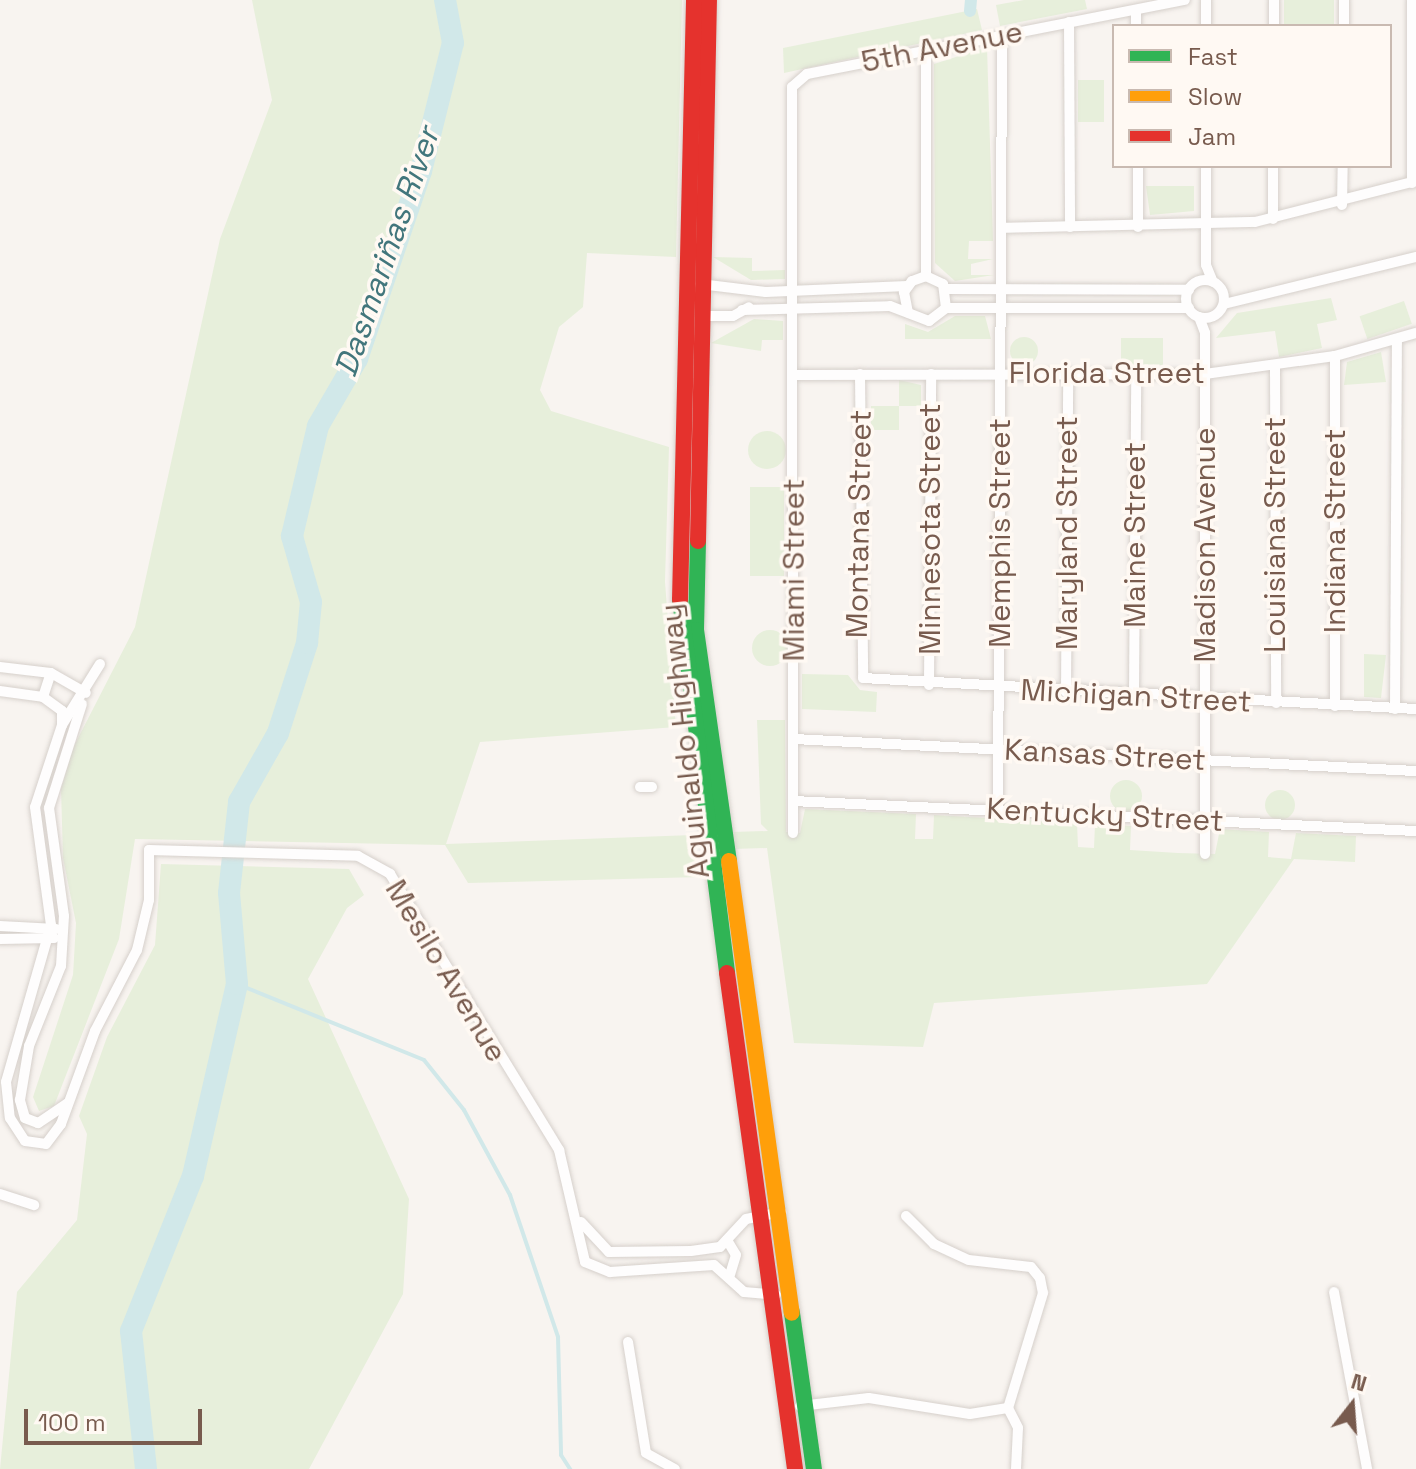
<!DOCTYPE html>
<html>
<head>
<meta charset="utf-8">
<style>
	body { margin:0 }
	#map { position:relative; width:1416px; height:1469px; overflow:hidden; background:#f8f4f0; font-family:"Space Grotesk",sans-serif }
	div>[style] { position:absolute }
	[style*='--x'] { left:calc(var(--x)*1px); top:calc(var(--y)*1px); width:calc(var(--w)*1px); rotate:calc(var(--a)*1deg) }
	.green>* { inset:0; background:#e7efdb; transform-origin:0 0 }
	.round { border-radius:50% }
	.stream>* { height:4px; margin:-2px; padding:0 2px; transform-origin:2px; border-radius:2px; background:#d1e8e9 }
	.canal>* { height:12px; margin:-6px; padding:0 6px; transform-origin:6px; border-radius:6px; background:#d1e8e9 }
	.river>* { height:22px; margin:-11px; padding:0 11px; transform-origin:11px; border-radius:11px; background:#d1e8e9 }
	.roads { filter:drop-shadow(0 0 2px #d6d0cb) drop-shadow(0 0 2px #d6d0cb) }
	.street>* { height:10px; margin:-5px; padding:0 5px; transform-origin:5px; border-radius:5px; background:#fefdfd }
	.street>.ring { margin:-5px; padding:0; box-sizing:content-box; background:none; border:10px solid #fefdfd; border-radius:50% }
	.fast>* { height:16px; margin:-8px; padding:0 8px; transform-origin:8px; border-radius:8px; background:#30b455 }
	.slow>* { height:16px; margin:-8px; padding:0 8px; transform-origin:8px; border-radius:8px; background:#ff9f0a }
	.jam>* { height:16px; margin:-8px; padding:0 8px; transform-origin:8px; border-radius:8px; background:#e5322d }
	span { translate:-50% -50%; white-space:nowrap; text-align:center; line-height:1.15; -webkit-text-stroke:7px #fff9f3; paint-order:stroke }
	.street-label { font-size:30px; color:#785b4e }
	.water-label { font-size:32px; color:#42767c; font-style:italic }
	.legend { position:absolute; left:1112px; top:24px; width:280px; height:144px; box-sizing:border-box; background:#fff9f3; border:2px solid #c9bab1; margin:0; padding:10px 14px; list-style:none; font-size:24px; color:#785b4e }
	.legend li { display:flex; align-items:center; gap:16px; height:40px }
	.legend b { width:40px; border:2px solid #c9bab1 }
	.north { position:absolute; left:1312px; top:1365px; width:80px; height:80px; -webkit-text-stroke:6px #fff9f3; paint-order:stroke; rotate:17deg; font-size:22px; font-weight:700; line-height:32px; text-align:center; color:#785b4e }
	.north::after { content:''; display:block; margin:auto; width:28px; height:36px; background:#785b4e; clip-path:polygon(50% 0,100% 100%,50% 72%,0 100%) }
	.scale { position:absolute; left:24px; top:1409px; width:178px; height:36px; box-sizing:border-box; border:4px solid #785b4e; border-top:0; padding-left:10px; font-size:24px; line-height:28px; white-space:nowrap; color:#785b4e; -webkit-text-stroke:6px #fff9f3; paint-order:stroke }
</style>
</head>
<body>
<div id="map">
	<div class="green">
		<i style="clip-path:polygon(252px 0,682px 0,676px 257px,587px 253px,583px 307px,559px 327px,540px 390px,551px 411px,669px 447px,665px 582px,676px 727px,480px 742px,446px 844px,693px 835px,700px 877px,468px 883px,445px 845px,135px 839px,119px 939px,54px 1106px,39px 1111px,33px 1097px,73px 975px,76px 923px,63px 858px,61px 789px,73px 748px,135px 627px,220px 239px,272px 100px)"></i>
		<i style="clip-path:polygon(1024px 0,1085px 0,1087px 9px,1000px 26px,996px 5px)"></i>
		<i style="left:1284px;top:0;width:50px;height:26px"></i>
		<i style="clip-path:polygon(977px 9px,982px 30px,784px 73px,783px 48px)"></i>
		<i style="clip-path:polygon(987px 47px,993px 241px,969px 241px,968px 259px,993px 259px,971px 264px,971px 275px,994px 275px,955px 281px,935px 263px,934px 64px)"></i>
		<i style="left:1078px;top:80px;width:26px;height:42px"></i>
		<i style="clip-path:polygon(1146px 186px,1194px 186px,1194px 211px,1150px 215px)"></i>
		<i style="clip-path:polygon(713px 257px,752px 258px,752px 271px,785px 270px,785px 279px,751px 280px)"></i>
		<i style="clip-path:polygon(1331px 298px,1337px 320px,1317px 324px,1322px 348px,1279px 357px,1275px 331px,1216px 338px,1237px 313px)"></i>
		<i style="left:1404px;top:301px;width:24px;height:47px;rotate:71deg"></i>
		<i style="clip-path:polygon(955px 316px,985px 316px,991px 339px,905px 339px,905px 324px,928px 332px)"></i>
		<i style="clip-path:polygon(754px 319px,783px 321px,783px 340px,762px 340px,761px 351px,711px 343px)"></i>
		<i class="round" style="left:1010px;top:337px;width:28px;height:28px"></i>
		<i style="left:1121px;top:338px;width:42px;height:27px"></i>
		<i style="clip-path:polygon(1381px 352px,1386px 382px,1344px 385px,1347px 362px)"></i>
		<i style="clip-path:polygon(899px 380px,921px 385px,921px 406px,899px 406px,899px 430px,871px 430px,871px 406px,899px 406px)"></i>
		<i class="round" style="left:748px;top:431px;width:38px;height:38px"></i>
		<i style="left:750px;top:487px;width:34px;height:89px"></i>
		<i class="round" style="left:752px;top:630px;width:36px;height:36px"></i>
		<i style="clip-path:polygon(1364px 654px,1386px 655px,1381px 698px,1364px 697px)"></i>
		<i style="clip-path:polygon(802px 674px,848px 675px,860px 690px,877px 692px,876px 712px,802px 709px)"></i>
		<i style="clip-path:polygon(757px 720px,785px 720px,786px 832px,800px 833px,805px 809px,916px 814px,915px 839px,933px 839px,934px 815px,1077px 823px,1078px 847px,1094px 848px,1095px 824px,1131px 826px,1130px 850px,1178px 853px,1215px 854px,1220px 829px,1269px 832px,1268px 857px,1291px 859px,1296px 833px,1356px 836px,1355px 862px,1294px 859px,1207px 984px,934px 1003px,923px 1047px,794px 1043px,767px 848px,733px 849px,732px 832px,768px 831px,761px 824px)"></i>
		<i class="round" style="left:1110px;top:780px;width:32px;height:32px"></i>
		<i class="round" style="left:1265px;top:790px;width:30px;height:30px"></i>
		<i style="clip-path:polygon(161px 864px,349px 869px,364px 895px,347px 908px,308px 979px,409px 1199px,403px 1294px,309px 1469px,0 1469px,17px 1292px,77px 1220px,87px 1134px,79px 1116px,107px 1037px,155px 945px)"></i>
	</div>
	<div class="stream">
		<i style="--x:237;--y:984;--w:202;--a:22.1"></i>
		<i style="--x:424;--y:1060;--w:64;--a:51.3"></i>
		<i style="--x:464;--y:1110;--w:97;--a:61.6"></i>
		<i style="--x:510;--y:1195;--w:150;--a:71.3"></i>
		<i style="--x:558;--y:1337;--w:118;--a:88.5"></i>
		<i style="--x:561;--y:1455;--w:17;--a:57"></i>
	</div>
	<div class="canal">
		<i style="--x:970;--y:11;--w:11;--a:-85"></i>
	</div>
	<div class="river">
		<i style="--x:146;--y:1469;--w:139;--a:-96.2"></i>
		<i style="--x:131;--y:1331;--w:167;--a:-68.2"></i>
		<i style="--x:193;--y:1176;--w:197;--a:-77.1"></i>
		<i style="--x:237;--y:984;--w:91;--a:-95"></i>
		<i style="--x:229;--y:893;--w:92;--a:-83.7"></i>
		<i style="--x:239;--y:802;--w:79;--a:-60.5"></i>
		<i style="--x:278;--y:733;--w:95;--a:-72.1"></i>
		<i style="--x:307;--y:643;--w:41;--a:-84.4"></i>
		<i style="--x:311;--y:602;--w:69;--a:-106.1"></i>
		<i style="--x:292;--y:536;--w:113;--a:-76.7"></i>
		<i style="--x:318;--y:426;--w:78;--a:-59.8"></i>
		<i style="--x:357;--y:359;--w:199;--a:-71.2"></i>
		<i style="--x:421;--y:171;--w:132;--a:-76"></i>
		<i style="--x:453;--y:43;--w:44;--a:-100.5"></i>
	</div>
	<div class="roads">
		<div class="street">
			<i style="--x:1206;--y:0;--w:26;--a:90"></i>
			<i style="--x:1412;--y:0;--w:183;--a:90"></i>
			<i style="--x:1136;--y:10;--w:16;--a:90"></i>
			<i style="--x:1069;--y:22;--w:205;--a:89.7"></i>
			<i style="--x:1274;--y:26;--w:26;--a:-90"></i>
			<i style="--x:1344;--y:26;--w:26;--a:-90"></i>
			<i style="--x:1138;--y:166;--w:61;--a:90"></i>
			<i style="--x:1206;--y:166;--w:99;--a:90"></i>
			<i style="--x:1206;--y:265;--w:18;--a:68"></i>
			<i style="--x:1342;--y:205;--w:39;--a:-89"></i>
			<i style="--x:1273;--y:219;--w:53;--a:-90"></i>
			<i style="--x:1001;--y:228;--w:254;--a:-1.4"></i>
			<i style="--x:1255;--y:222;--w:166;--a:-14.3"></i>
			<i style="--x:926;--y:276;--w:225;--a:-90"></i>
			<i class="ring" style="left:1186px;top:280px;width:28px;height:28px"></i>
			<i style="--x:700;--y:284;--w:66;--a:6.9"></i>
			<i style="--x:766;--y:292;--w:141;--a:-2.4"></i>
			<i style="--x:946;--y:289;--w:243;--a:0.2"></i>
			<i style="--x:1224;--y:304;--w:198;--a:-13.8"></i>
			<i style="--x:946;--y:308;--w:243;--a:0"></i>
			<i style="--x:742;--y:310;--w:148;--a:-1.5"></i>
			<i style="--x:890;--y:306;--w:42;--a:21"></i>
			<i style="--x:929;--y:321;--w:21;--a:-37"></i>
			<i style="--x:946;--y:308;--w:24;--a:-97"></i>
			<i style="--x:943;--y:284;--w:19;--a:-155"></i>
			<i style="--x:926;--y:276;--w:15;--a:160"></i>
			<i style="--x:912;--y:281;--w:14;--a:126"></i>
			<i style="--x:904;--y:292;--w:21;--a:79"></i>
			<i style="--x:700;--y:316;--w:33;--a:0"></i>
			<i style="--x:733;--y:316;--w:18;--a:-29"></i>
			<i style="--x:1199;--y:317;--w:17;--a:69"></i>
			<i style="--x:1205;--y:333;--w:521;--a:90"></i>
			<i style="--x:1275;--y:367;--w:336;--a:89.8"></i>
			<i style="--x:860;--y:374;--w:304;--a:89.4"></i>
			<i style="--x:863;--y:678;--w:554;--a:3.21"></i>
			<i style="--x:794;--y:375;--w:411;--a:-0.1"></i>
			<i style="--x:1205;--y:374;--w:131;--a:-7.9"></i>
			<i style="--x:1335;--y:356;--w:84;--a:-15.9"></i>
			<i style="--x:100;--y:664;--w:72;--a:121.9"></i>
			<i style="--x:62;--y:725;--w:86;--a:108.2"></i>
			<i style="--x:35;--y:807;--w:119;--a:82.3"></i>
			<i style="--x:51;--y:925;--w:163;--a:106"></i>
			<i style="--x:6;--y:1082;--w:36;--a:84"></i>
			<i style="--x:10;--y:1118;--w:27;--a:57"></i>
			<i style="--x:25;--y:1141;--w:21;--a:8"></i>
			<i style="--x:46;--y:1144;--w:25;--a:-53"></i>
			<i style="--x:61;--y:1124;--w:99;--a:-69.9"></i>
			<i style="--x:95;--y:1031;--w:91;--a:-62.6"></i>
			<i style="--x:137;--y:950;--w:51;--a:-76.5"></i>
			<i style="--x:149;--y:900;--w:50;--a:-90"></i>
			<i style="--x:149;--y:850;--w:209;--a:1.6"></i>
			<i style="--x:358;--y:856;--w:37;--a:29"></i>
			<i style="--x:390;--y:874;--w:324;--a:58.5"></i>
			<i style="--x:559;--y:1150;--w:115;--a:76.9"></i>
			<i style="--x:585;--y:1262;--w:27;--a:22"></i>
			<i style="--x:610;--y:1272;--w:104;--a:-3.9"></i>
			<i style="--x:714;--y:1265;--w:40;--a:42"></i>
			<i style="--x:744;--y:1292;--w:32;--a:5"></i>
			<i style="--x:0;--y:667;--w:51;--a:6.7"></i>
			<i style="--x:51;--y:673;--w:40;--a:29.7"></i>
			<i style="--x:929;--y:685;--w:311;--a:-89.6"></i>
			<i style="--x:0;--y:691;--w:43;--a:7.9"></i>
			<i style="--x:43;--y:697;--w:24;--a:36"></i>
			<i style="--x:62;--y:711;--w:14;--a:90"></i>
			<i style="--x:1066;--y:692;--w:319;--a:-89.6"></i>
			<i style="--x:1134;--y:696;--w:322;--a:-89.6"></i>
			<i style="--x:43;--y:697;--w:25;--a:-72"></i>
			<i style="--x:1335;--y:706;--w:350;--a:-90"></i>
			<i style="--x:1395;--y:709;--w:370;--a:-89.7"></i>
			<i style="--x:794;--y:739;--w:623;--a:2.95"></i>
			<i style="--x:640;--y:787;--w:12;--a:0"></i>
			<i style="--x:793;--y:801;--w:624;--a:2.76"></i>
			<i style="--x:998;--y:809;--w:774;--a:-89.7"></i>
			<i style="--x:793;--y:833;--w:746;--a:-90.08"></i>
			<i style="--x:792;--y:87;--w:20;--a:-41"></i>
			<i style="--x:807;--y:74;--w:385;--a:-11.1"></i>
			<i style="--x:0;--y:926;--w:56;--a:3.1"></i>
			<i style="--x:0;--y:939;--w:54;--a:-1.1"></i>
			<i style="--x:68;--y:1103;--w:36;--a:146"></i>
			<i style="--x:38;--y:1123;--w:14;--a:-159"></i>
			<i style="--x:25;--y:1118;--w:19;--a:-106"></i>
			<i style="--x:20;--y:1100;--w:55;--a:-80.5"></i>
			<i style="--x:29;--y:1046;--w:86;--a:-68.2"></i>
			<i style="--x:61;--y:966;--w:50;--a:-86.6"></i>
			<i style="--x:64;--y:916;--w:109;--a:-97.9"></i>
			<i style="--x:49;--y:808;--w:109;--a:-72.4"></i>
			<i style="--x:0;--y:1194;--w:36;--a:18"></i>
			<i style="--x:906;--y:1216;--w:40;--a:45"></i>
			<i style="--x:934;--y:1244;--w:38;--a:25"></i>
			<i style="--x:969;--y:1260;--w:62;--a:6.4"></i>
			<i style="--x:1031;--y:1267;--w:14;--a:51"></i>
			<i style="--x:1040;--y:1278;--w:15;--a:79"></i>
			<i style="--x:1043;--y:1293;--w:120;--a:106.9"></i>
			<i style="--x:581;--y:1222;--w:41;--a:47"></i>
			<i style="--x:609;--y:1252;--w:82;--a:-0.7"></i>
			<i style="--x:691;--y:1251;--w:29;--a:-8"></i>
			<i style="--x:720;--y:1247;--w:38;--a:-47"></i>
			<i style="--x:746;--y:1219;--w:36;--a:-11"></i>
			<i style="--x:727;--y:1240;--w:17;--a:59"></i>
			<i style="--x:736;--y:1255;--w:21;--a:107"></i>
			<i style="--x:1334;--y:1292;--w:180;--a:79.4"></i>
			<i style="--x:628;--y:1342;--w:112;--a:80.8"></i>
			<i style="--x:646;--y:1453;--w:33;--a:29"></i>
			<i style="--x:800;--y:1406;--w:69;--a:-6.6"></i>
			<i style="--x:869;--y:1398;--w:102;--a:9"></i>
			<i style="--x:970;--y:1414;--w:38;--a:-9"></i>
			<i style="--x:1008;--y:1408;--w:22;--a:63"></i>
			<i style="--x:1018;--y:1428;--w:41;--a:92.8"></i>
		</div>
		<div class="fast">
			<i style="--x:698;--y:541;--w:89;--a:91.3"></i>
			<i style="--x:696;--y:630;--w:233;--a:81.9"></i>
			<i style="--x:680;--y:600;--w:376;--a:82.8"></i>
			<i style="--x:792;--y:1313;--w:158;--a:82"></i>
		</div>
		<div class="slow">
			<i style="--x:729;--y:861;--w:456;--a:82.1"></i>
		</div>
		<div class="jam">
			<i style="--x:698;--y:541;--w:541;--a:-88.84"></i>
			<i style="--x:680;--y:600;--w:600;--a:-88.66"></i>
			<i style="--x:727;--y:973;--w:501;--a:82.19"></i>
		</div>
	</div>
	<div class="street-label">
		<span style="left:942px;top:47px;rotate:-11deg">5th Avenue</span>
		<span style="left:1107px;top:373px">Florida Street</span>
		<span style="left:859px;top:524px;rotate:-89deg">Montana Street</span>
		<span style="left:930px;top:529px;rotate:-90deg">Minnesota Street</span>
		<span style="left:1335px;top:531px;rotate:-90deg">Indiana Street</span>
		<span style="left:1000px;top:533px;rotate:-90deg">Memphis Street</span>
		<span style="left:1067px;top:533px;rotate:-90deg">Maryland Street</span>
		<span style="left:1135px;top:535px;rotate:-90deg">Maine Street</span>
		<span style="left:1275px;top:535px;rotate:-90deg">Louisiana Street</span>
		<span style="left:1205px;top:545px;rotate:-90deg">Madison Avenue</span>
		<span style="left:794px;top:570px;rotate:-90deg">Miami Street</span>
		<span style="left:1136px;top:696px;rotate:3deg">Michigan Street</span>
		<span style="left:685px;top:741px;rotate:-96deg">Aguinaldo Highway</span>
		<span style="left:1105px;top:755px;rotate:3deg">Kansas Street</span>
		<span style="left:1105px;top:815px;rotate:3deg">Kentucky Street</span>
		<span style="left:446px;top:971px;rotate:59deg">Mesilo Avenue</span>
	</div>
	<div class="water-label">
		<span style="left:387px;top:252px;rotate:-71deg">Dasmariñas River</span>
	</div>
	<ul class="legend">
	<li><b style="height:10px;background:#30b455"></b>Fast</li>
	<li><b style="height:10px;background:#ff9f0a"></b>Slow</li>
	<li><b style="height:10px;background:#e5322d"></b>Jam</li>
	</ul>
	<div class="north">N</div>
	<div class="scale">100 m</div>
</div>
</body>
</html>
